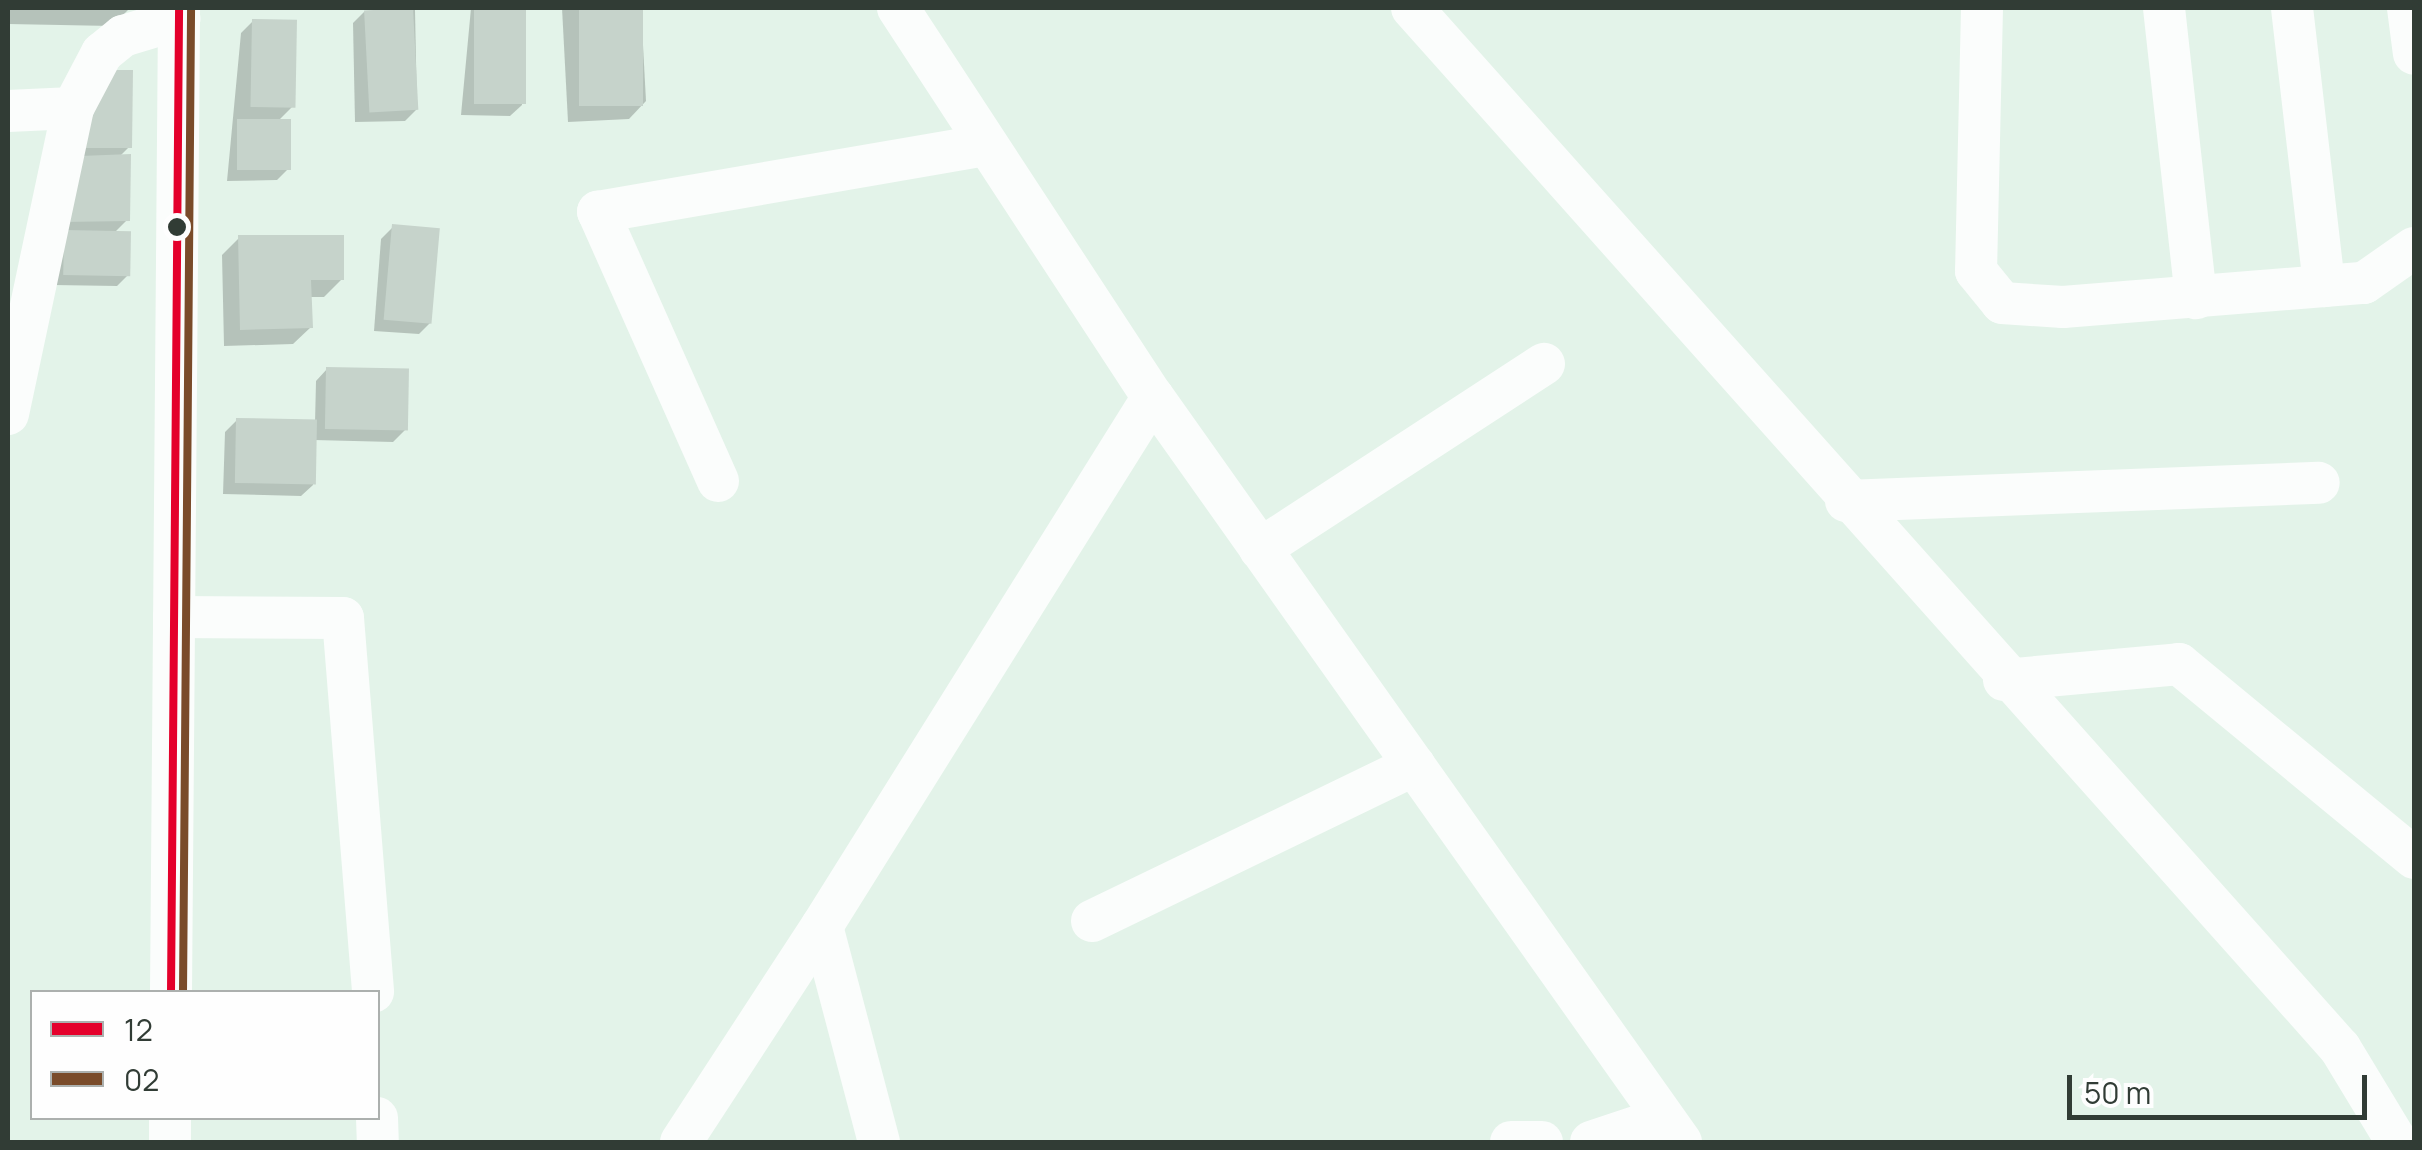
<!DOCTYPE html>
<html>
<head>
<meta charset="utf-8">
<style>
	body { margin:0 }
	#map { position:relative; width:2422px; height:1150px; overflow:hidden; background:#e3f3e9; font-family:Manrope,sans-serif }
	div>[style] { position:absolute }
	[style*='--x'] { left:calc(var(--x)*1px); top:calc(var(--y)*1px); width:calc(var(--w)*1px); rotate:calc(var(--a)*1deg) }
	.shadow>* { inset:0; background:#0003 }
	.building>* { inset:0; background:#c6d3cb; transform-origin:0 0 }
	.minor>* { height:42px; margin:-21px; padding:0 21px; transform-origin:21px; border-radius:21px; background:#fbfdfc }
	.bus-1>* { height:8px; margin:-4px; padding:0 4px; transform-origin:4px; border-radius:4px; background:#e4002b }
	.bus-2>* { height:8px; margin:-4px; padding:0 4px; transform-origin:4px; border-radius:4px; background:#7a4b2a }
	.dots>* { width:28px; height:28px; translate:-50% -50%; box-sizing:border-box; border:5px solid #fefefe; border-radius:50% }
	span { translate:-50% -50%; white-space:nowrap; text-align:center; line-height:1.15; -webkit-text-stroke:9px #fefefe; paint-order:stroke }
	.frame { position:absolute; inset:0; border:10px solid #313c35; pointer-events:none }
	.legend { position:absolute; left:30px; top:990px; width:350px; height:130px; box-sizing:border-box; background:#fefefe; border:2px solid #acb0ae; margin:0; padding:12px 18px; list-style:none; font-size:30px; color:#313c35 }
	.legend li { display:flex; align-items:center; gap:20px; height:50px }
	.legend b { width:50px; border:2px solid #acb0ae }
	.scale { position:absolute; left:2067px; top:1075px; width:300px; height:45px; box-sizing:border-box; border:5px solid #313c35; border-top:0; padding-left:12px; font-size:30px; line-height:35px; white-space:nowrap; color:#313c35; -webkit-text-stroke:8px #fefefe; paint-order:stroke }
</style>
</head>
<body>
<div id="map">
	<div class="shadow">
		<i style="clip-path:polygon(8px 8px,130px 8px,112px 26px,8px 24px)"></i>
		<i style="clip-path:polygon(471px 8px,524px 8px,522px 105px,510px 116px,461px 115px)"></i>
		<i style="clip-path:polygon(562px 8px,641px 8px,646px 101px,629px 119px,568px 122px)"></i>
		<i style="clip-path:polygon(415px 10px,417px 109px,405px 121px,355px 122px,353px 23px,365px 11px)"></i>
		<i style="clip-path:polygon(253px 21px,292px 107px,278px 121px,289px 168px,277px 180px,227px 181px,241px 33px)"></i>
		<i style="clip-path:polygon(91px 85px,129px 147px,119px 157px,127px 220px,114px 233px,129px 274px,117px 286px,53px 285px)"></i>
		<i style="clip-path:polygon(393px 227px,430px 323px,419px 334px,374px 331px,381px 239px)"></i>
		<i style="clip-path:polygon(239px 238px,342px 279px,324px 297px,309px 297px,311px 327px,293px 344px,224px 346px,222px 255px)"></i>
		<i style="clip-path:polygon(327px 369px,405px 430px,393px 442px,314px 440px,313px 485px,301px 496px,223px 494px,225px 432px,237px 420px,315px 423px,316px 381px)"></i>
	</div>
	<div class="building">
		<i style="left:413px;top:8px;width:102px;height:49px;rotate:87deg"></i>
		<i style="left:474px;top:8px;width:52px;height:96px"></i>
		<i style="left:579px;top:8px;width:64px;height:98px"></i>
		<i style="left:252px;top:19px;width:45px;height:88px;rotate:1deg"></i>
		<i style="clip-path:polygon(102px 70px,133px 70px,132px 148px,75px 148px)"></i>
		<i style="left:237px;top:119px;width:54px;height:51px"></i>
		<i style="clip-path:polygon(131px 154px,130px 221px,62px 222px,80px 156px)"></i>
		<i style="left:392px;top:224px;width:48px;height:96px;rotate:5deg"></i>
		<i style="left:64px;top:230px;width:67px;height:45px;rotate:1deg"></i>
		<i style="clip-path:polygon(238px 235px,344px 235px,344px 280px,311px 280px,313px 328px,240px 330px)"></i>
		<i style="left:326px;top:367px;width:83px;height:62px;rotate:1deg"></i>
		<i style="left:236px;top:418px;width:81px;height:65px;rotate:1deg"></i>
	</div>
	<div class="minor">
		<i style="--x:898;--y:8;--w:465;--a:56.8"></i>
		<i style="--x:1153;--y:397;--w:913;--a:54.67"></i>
		<i style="--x:1412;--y:8;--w:1394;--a:48.26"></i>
		<i style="--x:2340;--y:1048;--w:110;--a:58.8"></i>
		<i style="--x:1982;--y:8;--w:263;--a:91.3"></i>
		<i style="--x:1976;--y:271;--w:41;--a:50.9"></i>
		<i style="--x:2002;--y:303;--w:61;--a:3.8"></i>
		<i style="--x:2063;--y:307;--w:302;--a:-4.6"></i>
		<i style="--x:2364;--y:283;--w:61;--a:-35"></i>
		<i style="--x:2164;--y:8;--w:292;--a:83.7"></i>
		<i style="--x:2292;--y:8;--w:280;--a:83.4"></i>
		<i style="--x:2408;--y:8;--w:46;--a:82.6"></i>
		<i style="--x:8;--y:111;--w:65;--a:-2.6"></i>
		<i style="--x:8;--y:414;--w:313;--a:-78"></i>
		<i style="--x:73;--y:108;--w:62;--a:-62.2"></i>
		<i style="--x:102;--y:53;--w:27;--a:-39"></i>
		<i style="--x:123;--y:36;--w:59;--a:-16.9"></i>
		<i style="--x:718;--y:481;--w:295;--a:-114"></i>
		<i style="--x:598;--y:212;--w:393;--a:-9.8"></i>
		<i style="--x:1846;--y:501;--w:473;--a:-2.2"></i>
		<i style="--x:1260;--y:549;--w:339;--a:-33.1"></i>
		<i style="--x:174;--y:617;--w:169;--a:0.3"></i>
		<i style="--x:343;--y:618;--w:375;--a:85.4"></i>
		<i style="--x:2004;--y:680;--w:176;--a:-5.2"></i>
		<i style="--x:2179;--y:664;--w:305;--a:39.5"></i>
		<i style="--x:1092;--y:921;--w:358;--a:-25.8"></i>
		<i style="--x:171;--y:992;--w:984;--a:-89.53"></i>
		<i style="--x:377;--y:1118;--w:24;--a:88"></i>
		<i style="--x:170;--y:1142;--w:24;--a:-90"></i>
		<i style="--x:681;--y:1142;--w:258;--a:-56.9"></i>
		<i style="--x:879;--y:1142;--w:223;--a:-104.8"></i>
		<i style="--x:822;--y:926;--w:624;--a:-57.97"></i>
		<i style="--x:1511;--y:1142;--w:31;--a:0"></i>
		<i style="--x:1591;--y:1142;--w:76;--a:-18.4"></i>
	</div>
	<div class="bus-1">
		<i style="--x:171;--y:992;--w:984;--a:-89.53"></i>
	</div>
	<div class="bus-2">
		<i style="--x:183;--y:992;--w:984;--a:-89.53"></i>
	</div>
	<div class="dots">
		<i style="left:177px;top:227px;background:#313c35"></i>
	</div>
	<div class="frame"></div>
	<ul class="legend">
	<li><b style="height:12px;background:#e4002b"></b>12</li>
	<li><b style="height:12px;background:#7a4b2a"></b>02</li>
	</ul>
	<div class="scale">50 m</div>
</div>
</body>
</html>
